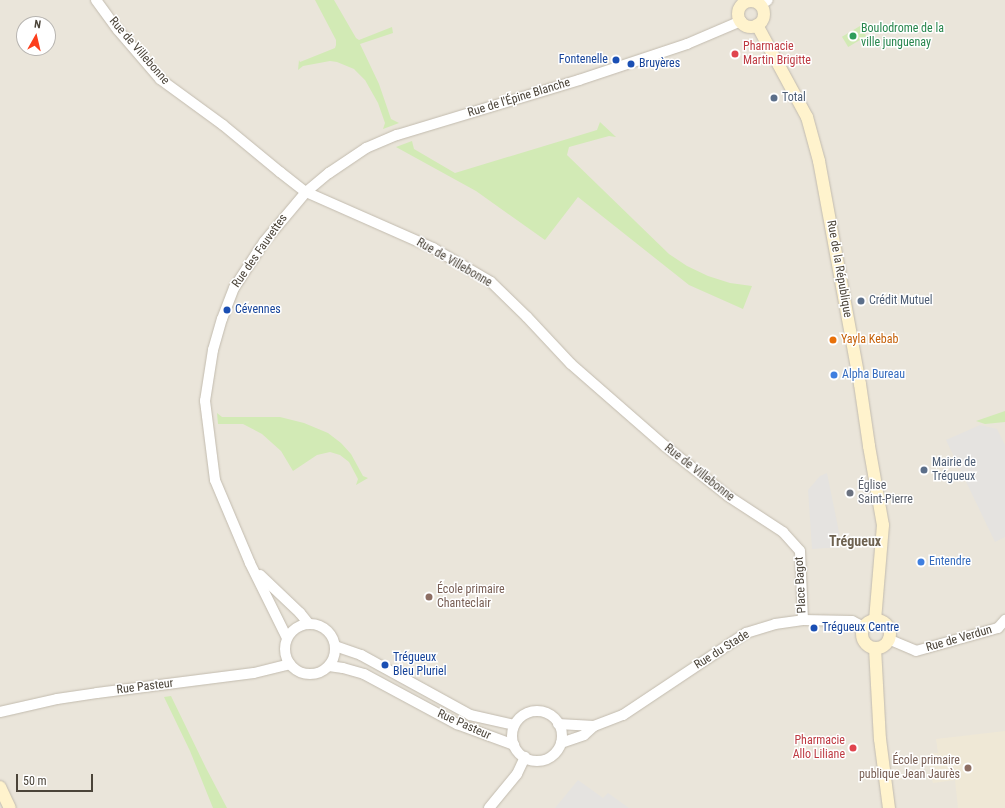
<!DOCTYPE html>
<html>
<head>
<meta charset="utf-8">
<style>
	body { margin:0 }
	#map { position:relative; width:1005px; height:808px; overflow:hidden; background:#f6f3ec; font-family:"Roboto Condensed",sans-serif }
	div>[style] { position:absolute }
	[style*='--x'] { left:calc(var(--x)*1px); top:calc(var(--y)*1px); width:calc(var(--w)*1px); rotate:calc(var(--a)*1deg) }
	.residential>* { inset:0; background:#eae5da }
	.education>* { inset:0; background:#efe8d6 }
	.green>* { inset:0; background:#d2eab5; transform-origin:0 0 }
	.parking>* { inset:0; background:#e5e3e0 }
	.roads { filter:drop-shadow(0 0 1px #c2bbae) drop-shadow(0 0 1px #c2bbae) }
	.tertiary>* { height:10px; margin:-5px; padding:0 5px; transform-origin:5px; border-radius:5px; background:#fff }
	.tertiary>.ring { margin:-5px; padding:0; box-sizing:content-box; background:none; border:10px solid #fff; border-radius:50% }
	.secondary>* { height:12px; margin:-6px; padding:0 6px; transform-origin:6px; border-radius:6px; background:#fff3cd }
	.secondary>.ring { margin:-6px; padding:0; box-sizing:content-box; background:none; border:12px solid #fff3cd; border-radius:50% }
	.dots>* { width:11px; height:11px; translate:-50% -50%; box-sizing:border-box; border:2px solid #fff; border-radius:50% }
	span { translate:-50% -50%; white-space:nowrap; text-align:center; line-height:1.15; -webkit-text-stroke:3px #fff; paint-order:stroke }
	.leisure-label { font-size:12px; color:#27864d }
	.left { translate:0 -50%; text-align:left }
	.health-label { font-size:12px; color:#be3a42 }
	.right { translate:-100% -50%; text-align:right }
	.street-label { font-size:12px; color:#4b4439 }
	.transit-label { font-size:12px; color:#164399 }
	.service-label { font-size:12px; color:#4e5e75 }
	.food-label { font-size:12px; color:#c56008 }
	.shop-label { font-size:12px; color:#366cbe }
	.worship-label { font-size:12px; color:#5b616d }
	.education-label { font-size:12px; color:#785e54 }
	.quarter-label { font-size:14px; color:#6e6250; font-weight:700 }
	.north { position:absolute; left:16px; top:16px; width:40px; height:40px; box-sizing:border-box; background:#fff; border:1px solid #b7b4b0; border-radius:50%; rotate:8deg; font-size:11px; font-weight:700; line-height:16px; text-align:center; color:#4b4439 }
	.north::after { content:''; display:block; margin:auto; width:14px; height:18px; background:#fc3f1d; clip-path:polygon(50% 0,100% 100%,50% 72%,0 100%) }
	.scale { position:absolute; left:16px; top:774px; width:77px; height:18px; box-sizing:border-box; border:2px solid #4b4439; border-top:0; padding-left:5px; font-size:12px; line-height:14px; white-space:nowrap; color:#4b4439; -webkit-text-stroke:3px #fff; paint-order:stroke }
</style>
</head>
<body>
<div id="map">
	<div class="residential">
		<i style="clip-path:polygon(evenodd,0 0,1005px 0,1005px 808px,0 808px,0 0,24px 24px,48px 24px,48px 48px,24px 48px,24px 24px)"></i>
	</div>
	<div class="education">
		<i style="clip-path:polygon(1005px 731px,1005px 808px,958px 808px,955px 780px,933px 783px,932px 780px,929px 756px,931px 753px,938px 753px,936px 739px)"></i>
	</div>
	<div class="green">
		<i style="clip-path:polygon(315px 0,334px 0,356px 38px,359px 40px,392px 27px,393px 33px,360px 44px,379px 84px,391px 119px,399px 123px,383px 129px,385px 123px,378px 103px,365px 80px,354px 69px,337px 62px,330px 61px,303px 66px,298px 70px,299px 60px,300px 62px,335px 48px,336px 45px,336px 40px)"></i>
		<i style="left:860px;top:26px;width:12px;height:21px;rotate:59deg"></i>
		<i style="clip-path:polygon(600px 122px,616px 137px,609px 136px,569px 147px,567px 155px,669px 254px,687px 266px,708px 276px,730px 283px,752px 286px,743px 309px,689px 285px,578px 197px,545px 240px,476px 191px,396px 147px,412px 141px,414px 149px,455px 173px,597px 130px)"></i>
		<i style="clip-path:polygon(1005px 411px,1005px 422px,985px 424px,976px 421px)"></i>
		<i style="clip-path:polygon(217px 413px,222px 417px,280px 417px,304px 423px,328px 433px,341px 443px,351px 454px,363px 476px,368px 478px,356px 485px,358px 479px,349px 462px,340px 455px,330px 452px,317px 455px,293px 471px,281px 451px,262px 434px,243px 424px,218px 424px)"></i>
		<i style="clip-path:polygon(171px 696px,206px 768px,227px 808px,213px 808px,190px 751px,164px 697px)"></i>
	</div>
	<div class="parking">
		<i style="clip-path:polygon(980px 425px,997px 429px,1005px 445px,1005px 537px,995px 542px,946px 440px)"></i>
		<i style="clip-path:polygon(827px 473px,842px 547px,812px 549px,808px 490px,820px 476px)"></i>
		<i style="clip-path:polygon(578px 780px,603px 798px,608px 793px,629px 808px,555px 808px)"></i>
	</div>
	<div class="roads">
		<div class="tertiary">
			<i style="--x:96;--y:0;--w:37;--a:54"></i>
			<i style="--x:118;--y:30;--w:65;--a:49.4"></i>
			<i style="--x:160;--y:79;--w:78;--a:36.1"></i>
			<i style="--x:223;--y:125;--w:74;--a:39.5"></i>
			<i style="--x:280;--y:172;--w:33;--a:38"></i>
			<i style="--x:306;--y:192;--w:139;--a:23.8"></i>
			<i style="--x:433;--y:248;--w:67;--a:30.4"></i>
			<i style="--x:491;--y:282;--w:50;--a:44.2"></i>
			<i style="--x:527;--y:317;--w:64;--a:46.9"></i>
			<i style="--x:571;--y:364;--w:125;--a:41.1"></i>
			<i style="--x:665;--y:446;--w:80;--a:38.4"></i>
			<i style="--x:728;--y:496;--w:66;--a:33.2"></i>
			<i style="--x:783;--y:532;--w:25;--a:48"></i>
			<i style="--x:800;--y:551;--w:69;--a:87.5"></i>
			<i style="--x:760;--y:5;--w:9;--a:-32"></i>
			<i style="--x:260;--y:575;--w:55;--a:43.5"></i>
			<i style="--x:300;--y:613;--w:14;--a:51"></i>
			<i class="ring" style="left:285px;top:624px;width:40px;height:40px"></i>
			<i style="--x:287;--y:638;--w:84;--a:-116.3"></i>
			<i style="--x:250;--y:563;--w:90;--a:-112.9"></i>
			<i style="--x:215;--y:480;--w:80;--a:-97.2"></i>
			<i style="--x:205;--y:401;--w:52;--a:-81.1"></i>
			<i style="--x:213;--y:350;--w:32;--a:-74"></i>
			<i style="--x:222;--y:319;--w:33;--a:-69"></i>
			<i style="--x:234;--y:288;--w:55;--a:-56.9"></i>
			<i style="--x:264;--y:242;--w:65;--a:-50"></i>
			<i style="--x:306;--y:192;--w:30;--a:-40"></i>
			<i style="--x:329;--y:173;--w:45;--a:-34"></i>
			<i style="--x:366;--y:148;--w:34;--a:-23"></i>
			<i style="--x:397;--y:135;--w:190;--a:-16.8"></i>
			<i style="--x:579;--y:80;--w:114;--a:-18.4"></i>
			<i style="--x:687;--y:44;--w:59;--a:-23.1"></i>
			<i style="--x:888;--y:639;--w:30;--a:23"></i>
			<i style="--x:916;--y:651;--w:85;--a:-15.7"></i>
			<i style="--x:998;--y:628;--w:11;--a:-49"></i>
			<i style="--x:335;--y:646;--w:28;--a:19"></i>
			<i style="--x:361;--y:655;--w:124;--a:28.8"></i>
			<i style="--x:470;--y:715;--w:45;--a:12.8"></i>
			<i style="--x:329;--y:666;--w:14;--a:8"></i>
			<i style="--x:343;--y:668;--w:22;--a:16"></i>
			<i style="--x:364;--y:674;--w:106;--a:28.3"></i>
			<i style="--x:457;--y:724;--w:61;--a:20.2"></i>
			<i class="ring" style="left:512px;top:711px;width:40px;height:40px"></i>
			<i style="--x:0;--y:712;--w:58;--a:-12.8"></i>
			<i style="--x:57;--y:699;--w:40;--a:-8.5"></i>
			<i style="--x:97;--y:693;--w:158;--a:-7.3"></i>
			<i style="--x:254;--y:673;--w:37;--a:-14"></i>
			<i style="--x:558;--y:724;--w:36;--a:3"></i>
			<i style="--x:561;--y:743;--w:24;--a:-19"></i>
			<i style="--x:584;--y:735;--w:13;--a:-42"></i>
			<i style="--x:594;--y:726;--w:31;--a:-21"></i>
			<i style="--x:623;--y:715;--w:148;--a:-33.7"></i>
			<i style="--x:746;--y:633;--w:30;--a:-17"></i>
			<i style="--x:775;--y:624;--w:28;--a:-8"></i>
			<i style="--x:803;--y:620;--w:49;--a:1.2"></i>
			<i style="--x:852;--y:621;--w:13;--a:27"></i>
			<i style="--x:489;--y:808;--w:44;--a:-50.5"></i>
			<i style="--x:517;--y:774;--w:19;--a:-65"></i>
		</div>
		<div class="secondary">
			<i class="ring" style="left:738px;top:1px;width:14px;height:14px"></i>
			<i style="--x:757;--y:25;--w:105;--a:61.5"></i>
			<i style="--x:807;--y:117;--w:46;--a:74.7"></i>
			<i style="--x:819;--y:161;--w:227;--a:79.6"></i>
			<i style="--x:860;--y:384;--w:63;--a:81.7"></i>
			<i style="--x:869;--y:446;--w:80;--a:80"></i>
			<i style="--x:883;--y:525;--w:96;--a:94.8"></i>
			<i class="ring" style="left:862px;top:620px;width:16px;height:16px"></i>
			<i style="--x:875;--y:648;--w:91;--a:86.9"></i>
			<i style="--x:880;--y:739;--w:70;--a:82.6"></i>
			<i style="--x:0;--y:787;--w:23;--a:65"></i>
		</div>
	</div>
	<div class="dots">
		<i style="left:853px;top:36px;background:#2e9e5b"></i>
		<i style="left:735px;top:54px;background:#e0444e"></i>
		<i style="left:616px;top:60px;background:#1a4fb4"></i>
		<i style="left:631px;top:64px;background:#1a4fb4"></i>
		<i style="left:774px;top:98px;background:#5c6f8a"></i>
		<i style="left:861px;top:301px;background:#5c6f8a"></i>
		<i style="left:227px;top:310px;background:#1a4fb4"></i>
		<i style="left:833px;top:340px;background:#e8710a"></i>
		<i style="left:834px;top:375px;background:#3f7fe0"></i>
		<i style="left:924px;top:470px;background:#5c6f8a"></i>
		<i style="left:850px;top:493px;background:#6b7280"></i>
		<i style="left:921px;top:562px;background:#3f7fe0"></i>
		<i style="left:429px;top:597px;background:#8d6e63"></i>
		<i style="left:814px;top:628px;background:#1a4fb4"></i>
		<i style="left:385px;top:665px;background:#1a4fb4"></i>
		<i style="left:853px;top:748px;background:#e0444e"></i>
		<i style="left:968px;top:768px;background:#8d6e63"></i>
	</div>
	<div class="leisure-label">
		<span class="left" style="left:861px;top:36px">Boulodrome de la<br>ville junguenay</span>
	</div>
	<div class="health-label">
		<span class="left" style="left:743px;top:54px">Pharmacie<br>Martin Brigitte</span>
		<span class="right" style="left:845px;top:748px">Pharmacie<br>Allo Liliane</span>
	</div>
	<div class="street-label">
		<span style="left:139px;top:51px;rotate:49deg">Rue de Villebonne</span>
		<span style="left:519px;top:98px;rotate:-17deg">Rue de l'Épine Blanche</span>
		<span style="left:260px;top:251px;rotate:-55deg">Rue des Fauvettes</span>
		<span style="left:454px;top:263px;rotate:30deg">Rue de Villebonne</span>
		<span style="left:839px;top:269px;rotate:80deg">Rue de la République</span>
		<span style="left:699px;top:473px;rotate:38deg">Rue de Villebonne</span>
		<span style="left:801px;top:585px;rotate:-93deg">Place Bagot</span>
		<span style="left:959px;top:639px;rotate:-16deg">Rue de Verdun</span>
		<span style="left:722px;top:650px;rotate:-32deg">Rue du Stade</span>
		<span style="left:145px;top:687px;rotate:-7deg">Rue Pasteur</span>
		<span style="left:464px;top:725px;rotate:24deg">Rue Pasteur</span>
	</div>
	<div class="transit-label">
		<span class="right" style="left:608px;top:60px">Fontenelle</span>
		<span class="left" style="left:639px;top:64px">Bruyères</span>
		<span class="left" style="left:235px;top:310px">Cévennes</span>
		<span class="left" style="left:822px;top:628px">Trégueux Centre</span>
		<span class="left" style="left:393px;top:665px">Trégueux<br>Bleu Pluriel</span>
	</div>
	<div class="service-label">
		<span class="left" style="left:782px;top:98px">Total</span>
		<span class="left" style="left:869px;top:301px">Crédit Mutuel</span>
		<span class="left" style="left:932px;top:470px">Mairie de<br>Trégueux</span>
	</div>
	<div class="food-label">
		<span class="left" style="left:841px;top:340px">Yayla Kebab</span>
	</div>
	<div class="shop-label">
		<span class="left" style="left:842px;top:375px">Alpha Bureau</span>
		<span class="left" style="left:929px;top:562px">Entendre</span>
	</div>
	<div class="worship-label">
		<span class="left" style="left:858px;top:493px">Église<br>Saint-Pierre</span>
	</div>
	<div class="education-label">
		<span class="left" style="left:437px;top:597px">École primaire<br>Chanteclair</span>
		<span class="right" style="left:960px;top:768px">École primaire<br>publique Jean Jaurès</span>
	</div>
	<div class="quarter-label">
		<span style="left:855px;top:541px">Trégueux</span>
	</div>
	<div class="north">N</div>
	<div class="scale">50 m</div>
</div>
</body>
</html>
